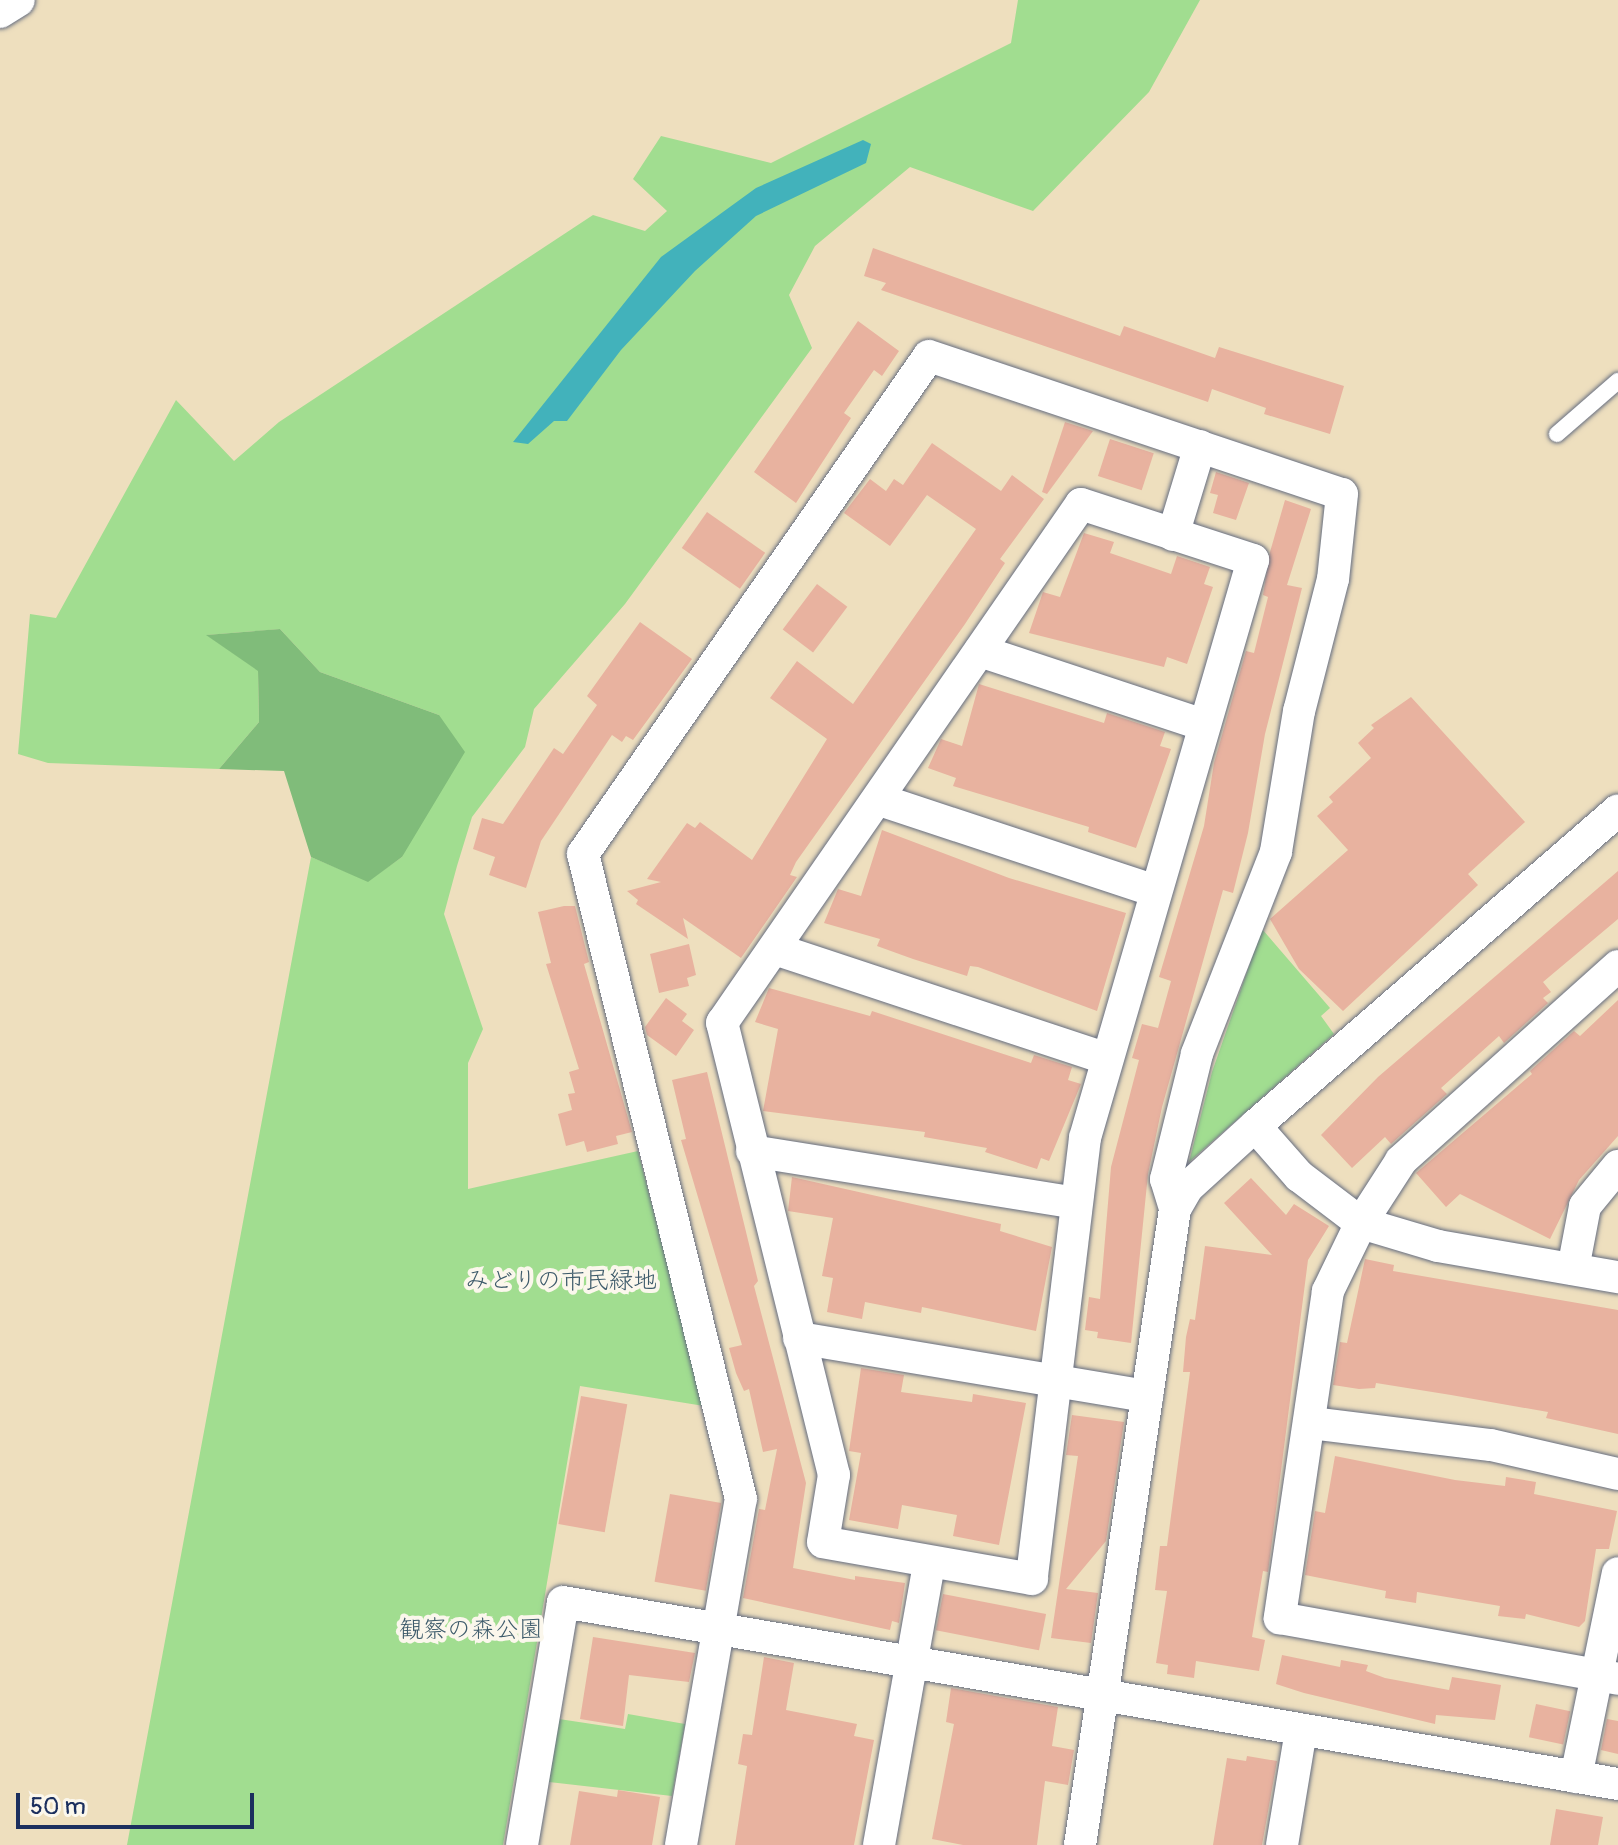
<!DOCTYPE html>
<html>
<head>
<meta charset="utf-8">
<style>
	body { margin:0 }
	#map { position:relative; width:1618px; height:1845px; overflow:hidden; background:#eedfbe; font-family:Pangolin,"Klee One",sans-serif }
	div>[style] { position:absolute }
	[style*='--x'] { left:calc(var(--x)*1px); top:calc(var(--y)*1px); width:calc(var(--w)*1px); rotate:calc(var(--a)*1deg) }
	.green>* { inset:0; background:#a1dd90 }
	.forest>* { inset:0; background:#80bc7a }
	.water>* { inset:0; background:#42b2bb }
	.building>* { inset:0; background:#e8b29f; transform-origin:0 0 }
	.roads { filter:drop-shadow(0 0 2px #656d80) drop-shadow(0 0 2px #656d80) }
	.service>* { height:16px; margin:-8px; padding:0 8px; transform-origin:8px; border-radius:8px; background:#fff }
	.minor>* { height:32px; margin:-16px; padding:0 16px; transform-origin:16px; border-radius:16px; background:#fff }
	span { translate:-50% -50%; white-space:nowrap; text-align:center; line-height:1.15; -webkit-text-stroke:8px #fbf7ec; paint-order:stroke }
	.park-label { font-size:24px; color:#3c5a6a }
	.scale { position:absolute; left:16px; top:1793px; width:238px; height:36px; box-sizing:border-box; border:4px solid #1b2f5e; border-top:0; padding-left:10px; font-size:24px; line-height:28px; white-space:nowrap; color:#1b2f5e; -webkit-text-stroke:6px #fbf7ec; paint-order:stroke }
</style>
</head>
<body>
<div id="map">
	<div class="green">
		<i style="clip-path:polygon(1018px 0,1200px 0,1149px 92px,1033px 211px,910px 167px,815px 246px,789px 295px,812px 348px,625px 604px,534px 709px,525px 747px,472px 817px,457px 866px,444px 914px,483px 1029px,468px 1063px,468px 1189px,638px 1151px,704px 1406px,580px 1386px,503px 1845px,127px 1845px,311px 857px,368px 881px,402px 857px,439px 715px,320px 672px,280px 629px,207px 635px,258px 670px,259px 722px,219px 769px,48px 763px,18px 754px,30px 614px,56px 618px,176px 400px,234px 461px,279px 422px,593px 215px,645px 231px,667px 211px,633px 179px,661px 136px,771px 163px,1011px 43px)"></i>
		<i style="clip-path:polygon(1262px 929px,1330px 1008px,1321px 1016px,1334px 1034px,1189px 1162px,1212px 1072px)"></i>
		<i style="clip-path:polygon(628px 1714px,685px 1724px,672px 1796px,549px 1782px,559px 1719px,625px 1729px)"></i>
	</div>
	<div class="forest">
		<i style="clip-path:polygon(280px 629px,320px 672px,439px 715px,465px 752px,402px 857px,368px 882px,311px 857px,284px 771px,219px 769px,259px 722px,258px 671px,206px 635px)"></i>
	</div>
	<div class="water">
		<i style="clip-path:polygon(863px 140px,871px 144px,866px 163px,756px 216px,695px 271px,621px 350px,567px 421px,554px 421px,528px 444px,513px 442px,661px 257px,756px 188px)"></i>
	</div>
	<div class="building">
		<i style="clip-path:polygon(873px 248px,1120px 336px,1124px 326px,1215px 358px,1219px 347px,1344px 386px,1330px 434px,1264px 414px,1266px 408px,1212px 389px,1208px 402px,881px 290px,886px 283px,864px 276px)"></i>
		<i style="clip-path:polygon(858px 321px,899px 351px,882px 376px,874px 370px,844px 413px,851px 418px,796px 503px,754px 472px)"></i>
		<i style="clip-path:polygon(1065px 422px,1093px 431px,1047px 494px,1042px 492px)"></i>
		<i style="left:1110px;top:439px;width:46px;height:39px;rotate:18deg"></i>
		<i style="clip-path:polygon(932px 443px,1001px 491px,1012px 475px,1044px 499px,1000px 559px,1005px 563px,965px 624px,796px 862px,790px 875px,797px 877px,741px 958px,683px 918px,688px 939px,636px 904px,638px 900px,627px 891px,661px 882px,647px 879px,687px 823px,695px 828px,700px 822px,752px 860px,827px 739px,770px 698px,797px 661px,853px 704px,976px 529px,927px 495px,890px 546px,844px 513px,870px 479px,886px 491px,894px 479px,903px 485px)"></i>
		<i style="clip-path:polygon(1216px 472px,1249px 483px,1236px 520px,1213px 513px,1218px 495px,1210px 493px)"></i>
		<i style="clip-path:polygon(1285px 500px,1311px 509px,1287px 585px,1302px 588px,1265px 734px,1248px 833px,1233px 893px,1223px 890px,1162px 1107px,1148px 1174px,1131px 1343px,1097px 1338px,1098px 1332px,1085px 1330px,1089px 1297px,1100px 1299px,1111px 1167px,1139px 1060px,1132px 1058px,1142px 1024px,1158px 1028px,1171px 981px,1159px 977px,1204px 826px,1214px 763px,1246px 651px,1254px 653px,1268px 597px,1263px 595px,1270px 552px)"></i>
		<i style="left:707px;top:512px;width:71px;height:44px;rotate:35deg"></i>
		<i style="clip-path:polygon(1084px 533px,1114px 542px,1110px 553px,1171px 574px,1177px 556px,1210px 567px,1204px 584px,1213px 587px,1187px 664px,1167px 657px,1164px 667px,1029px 633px,1043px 592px,1060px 597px)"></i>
		<i style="left:817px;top:584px;width:38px;height:57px;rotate:37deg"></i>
		<i style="clip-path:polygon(640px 622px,692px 659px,633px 740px,626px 736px,622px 742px,612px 735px,541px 841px,526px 888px,489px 875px,495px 857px,473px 849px,482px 818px,503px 824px,554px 748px,563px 754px,597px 705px,587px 696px)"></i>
		<i style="clip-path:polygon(979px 684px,1104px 723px,1107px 713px,1165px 732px,1160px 746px,1171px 749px,1136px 848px,1088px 832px,1089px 827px,953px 786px,956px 778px,928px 768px,941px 739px,962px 746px)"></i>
		<i style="clip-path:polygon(1411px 697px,1525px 822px,1468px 874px,1478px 885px,1343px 1011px,1299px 969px,1270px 919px,1348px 850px,1317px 816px,1333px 802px,1329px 797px,1371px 758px,1358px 743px,1374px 728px,1371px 725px)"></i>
		<i style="clip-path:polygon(882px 830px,1009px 878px,1126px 913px,1097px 1011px,978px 967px,970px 966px,967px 976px,913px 959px,877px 946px,880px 939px,824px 923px,838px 889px,861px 896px)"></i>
		<i style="clip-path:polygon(1618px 871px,1618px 919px,1543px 982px,1551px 992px,1543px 998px,1548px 1003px,1504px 1043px,1499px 1036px,1441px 1088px,1447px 1094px,1391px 1144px,1385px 1137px,1352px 1168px,1321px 1135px,1378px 1077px)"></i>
		<i style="clip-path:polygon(564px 906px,575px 906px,589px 962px,584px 964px,632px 1132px,616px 1136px,618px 1144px,587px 1152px,584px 1141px,566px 1146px,558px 1114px,572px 1110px,568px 1094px,575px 1093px,569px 1072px,579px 1069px,546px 964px,551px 963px,538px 912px)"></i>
		<i style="clip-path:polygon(689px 944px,696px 975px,687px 978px,689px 986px,659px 993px,650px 954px)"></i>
		<i style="clip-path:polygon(769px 988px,870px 1016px,872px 1011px,1031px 1063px,1034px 1055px,1072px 1067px,1068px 1080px,1081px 1084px,1049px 1161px,1041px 1158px,1037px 1169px,985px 1152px,987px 1148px,924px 1137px,925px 1132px,763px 1111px,778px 1029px,755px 1022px)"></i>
		<i style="clip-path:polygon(666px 998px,687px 1014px,682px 1021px,694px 1030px,676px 1056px,647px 1035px,645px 1027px)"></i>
		<i style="clip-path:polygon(1618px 1000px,1618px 1136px,1579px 1180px,1550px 1239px,1460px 1194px,1446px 1207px,1416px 1173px,1532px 1074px,1530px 1071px,1574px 1031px,1580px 1036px)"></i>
		<i style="clip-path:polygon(707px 1072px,758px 1281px,754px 1286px,806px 1483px,793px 1568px,855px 1580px,855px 1576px,905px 1583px,899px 1623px,892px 1621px,890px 1630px,743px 1598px,759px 1509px,765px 1510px,777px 1449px,763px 1452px,749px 1389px,744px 1391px,736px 1373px,729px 1348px,742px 1345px,681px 1140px,686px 1139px,672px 1080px)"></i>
		<i style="clip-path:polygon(792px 1177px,1001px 1224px,1000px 1231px,1052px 1247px,1036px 1331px,922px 1307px,921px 1313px,865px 1302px,862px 1319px,827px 1312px,833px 1278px,822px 1276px,833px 1218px,788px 1211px)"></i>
		<i style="clip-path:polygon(1251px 1178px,1286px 1215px,1294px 1204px,1329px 1226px,1308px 1260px,1268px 1572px,1263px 1571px,1252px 1637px,1265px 1640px,1259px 1671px,1196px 1661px,1194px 1678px,1167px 1674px,1168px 1665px,1156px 1663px,1167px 1591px,1155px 1590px,1160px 1546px,1167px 1546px,1190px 1372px,1183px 1372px,1186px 1337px,1190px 1319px,1195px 1320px,1205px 1246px,1272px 1255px,1224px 1203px)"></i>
		<i style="clip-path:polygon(1365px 1259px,1394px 1265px,1393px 1271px,1618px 1310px,1618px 1434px,1546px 1418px,1548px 1412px,1451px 1395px,1376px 1383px,1375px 1388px,1359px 1389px,1333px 1385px,1340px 1342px,1347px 1343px)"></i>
		<i style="clip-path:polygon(861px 1368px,904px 1375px,901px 1392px,972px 1402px,973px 1394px,1026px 1403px,999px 1545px,953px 1536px,957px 1515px,902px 1505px,898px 1529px,849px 1520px,861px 1453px,849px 1451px)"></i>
		<i style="left:581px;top:1396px;width:47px;height:130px;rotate:10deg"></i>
		<i style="clip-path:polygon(1072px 1415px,1124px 1422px,1106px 1541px,1066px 1589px,1098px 1593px,1091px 1643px,1051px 1638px,1078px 1456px,1066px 1455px)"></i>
		<i style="clip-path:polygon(1335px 1456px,1455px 1480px,1505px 1486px,1506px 1477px,1536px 1482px,1534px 1494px,1617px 1511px,1609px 1549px,1596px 1549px,1585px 1621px,1579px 1627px,1526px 1614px,1525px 1619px,1498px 1616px,1500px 1606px,1417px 1592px,1416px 1603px,1385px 1598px,1386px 1591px,1305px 1575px,1315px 1511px,1325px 1513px)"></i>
		<i style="left:670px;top:1494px;width:52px;height:89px;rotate:10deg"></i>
		<i style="left:943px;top:1594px;width:105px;height:37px;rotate:11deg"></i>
		<i style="clip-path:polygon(593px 1637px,695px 1653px,689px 1682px,629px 1675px,623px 1726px,580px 1719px)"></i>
		<i style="clip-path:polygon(1282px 1655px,1340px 1667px,1341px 1660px,1368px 1665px,1366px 1671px,1385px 1678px,1449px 1690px,1452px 1677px,1501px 1685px,1495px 1720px,1436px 1715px,1435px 1724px,1304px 1693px,1276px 1684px)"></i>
		<i style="clip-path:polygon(764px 1657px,794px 1663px,786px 1710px,857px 1724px,854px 1736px,874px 1740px,854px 1845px,735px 1845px,747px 1766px,738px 1764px,743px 1734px,752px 1735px)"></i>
		<i style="clip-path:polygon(951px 1688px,1058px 1707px,1052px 1746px,1074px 1750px,1068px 1785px,1045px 1781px,1037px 1845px,963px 1845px,932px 1839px,954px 1724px,946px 1722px)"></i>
		<i style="left:1536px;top:1704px;width:35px;height:34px;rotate:12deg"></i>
		<i style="clip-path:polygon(1607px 1719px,1618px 1721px,1618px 1754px,1601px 1750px)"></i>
		<i style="clip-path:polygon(1247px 1756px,1277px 1761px,1262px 1845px,1213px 1845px,1227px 1758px,1246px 1761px)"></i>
		<i style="clip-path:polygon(618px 1790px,660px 1797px,652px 1845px,570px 1845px,579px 1791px,617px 1797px)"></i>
		<i style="clip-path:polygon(1556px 1809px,1603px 1817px,1598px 1845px,1550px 1845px)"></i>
	</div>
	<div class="roads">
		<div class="service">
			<i style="--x:1557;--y:434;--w:81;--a:-41"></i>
		</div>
		<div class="minor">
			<i style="--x:0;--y:12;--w:22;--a:-32"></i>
			<i style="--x:1081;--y:504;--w:181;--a:18"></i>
			<i style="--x:1253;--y:560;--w:602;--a:106.21"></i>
			<i style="--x:1085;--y:1138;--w:444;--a:96.9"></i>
			<i style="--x:1032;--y:1579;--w:212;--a:-170"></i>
			<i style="--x:823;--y:1542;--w:68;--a:-80.7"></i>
			<i style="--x:834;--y:1475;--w:466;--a:-103.9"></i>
			<i style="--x:722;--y:1023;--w:631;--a:-55.33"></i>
			<i style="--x:1173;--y:535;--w:93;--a:-73.1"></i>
			<i style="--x:980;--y:651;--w:236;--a:18.3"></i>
			<i style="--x:880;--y:800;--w:290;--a:18.3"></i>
			<i style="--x:775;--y:949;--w:350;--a:18.3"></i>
			<i style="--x:1618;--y:966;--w:292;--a:138.1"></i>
			<i style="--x:1401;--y:1161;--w:74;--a:122.8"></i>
			<i style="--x:1361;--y:1223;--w:76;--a:115.9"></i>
			<i style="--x:1328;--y:1291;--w:331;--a:98.4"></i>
			<i style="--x:1280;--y:1618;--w:343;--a:10.2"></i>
			<i style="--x:1255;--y:1126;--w:67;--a:48.7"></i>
			<i style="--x:1299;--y:1176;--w:78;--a:37.2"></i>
			<i style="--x:1361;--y:1223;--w:80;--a:16.6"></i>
			<i style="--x:1438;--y:1246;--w:183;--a:9.8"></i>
			<i style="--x:752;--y:1151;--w:327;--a:9.1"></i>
			<i style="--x:1573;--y:1269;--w:64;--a:-79.2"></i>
			<i style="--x:1585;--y:1206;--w:52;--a:-50.5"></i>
			<i style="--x:799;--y:1338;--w:353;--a:9.5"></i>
			<i style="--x:1311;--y:1423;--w:181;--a:7"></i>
			<i style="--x:1491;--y:1445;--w:130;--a:12.9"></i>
			<i style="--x:1576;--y:1777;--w:208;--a:-78.4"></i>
			<i style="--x:522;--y:1845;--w:246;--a:-80.4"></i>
			<i style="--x:563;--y:1602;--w:1071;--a:9.79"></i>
			<i style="--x:681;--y:1845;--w:351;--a:-80.2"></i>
			<i style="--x:741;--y:1499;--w:664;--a:-103.76"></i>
			<i style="--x:583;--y:854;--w:606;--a:-55.21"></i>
			<i style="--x:929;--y:356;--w:435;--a:18.5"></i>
			<i style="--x:1342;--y:494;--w:85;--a:96"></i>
			<i style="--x:1333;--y:579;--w:136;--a:104.4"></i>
			<i style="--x:1299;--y:711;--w:143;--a:99.3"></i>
			<i style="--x:1276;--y:852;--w:217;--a:111.4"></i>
			<i style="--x:1197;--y:1054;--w:129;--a:103.9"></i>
			<i style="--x:1166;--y:1179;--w:31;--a:73"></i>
			<i style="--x:879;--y:1845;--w:286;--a:-79.9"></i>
			<i style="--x:1080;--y:1845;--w:643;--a:-81.5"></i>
			<i style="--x:1175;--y:1209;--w:24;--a:-60"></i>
			<i style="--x:1187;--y:1188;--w:92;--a:-42.4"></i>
			<i style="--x:1255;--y:1126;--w:481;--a:-41"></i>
			<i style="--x:1282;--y:1845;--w:117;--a:-80.6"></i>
		</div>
	</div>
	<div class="park-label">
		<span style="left:561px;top:1281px">みどりの市民緑地</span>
		<span style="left:471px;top:1630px">観察の森公園</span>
	</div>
	<div class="scale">50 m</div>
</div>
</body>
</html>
